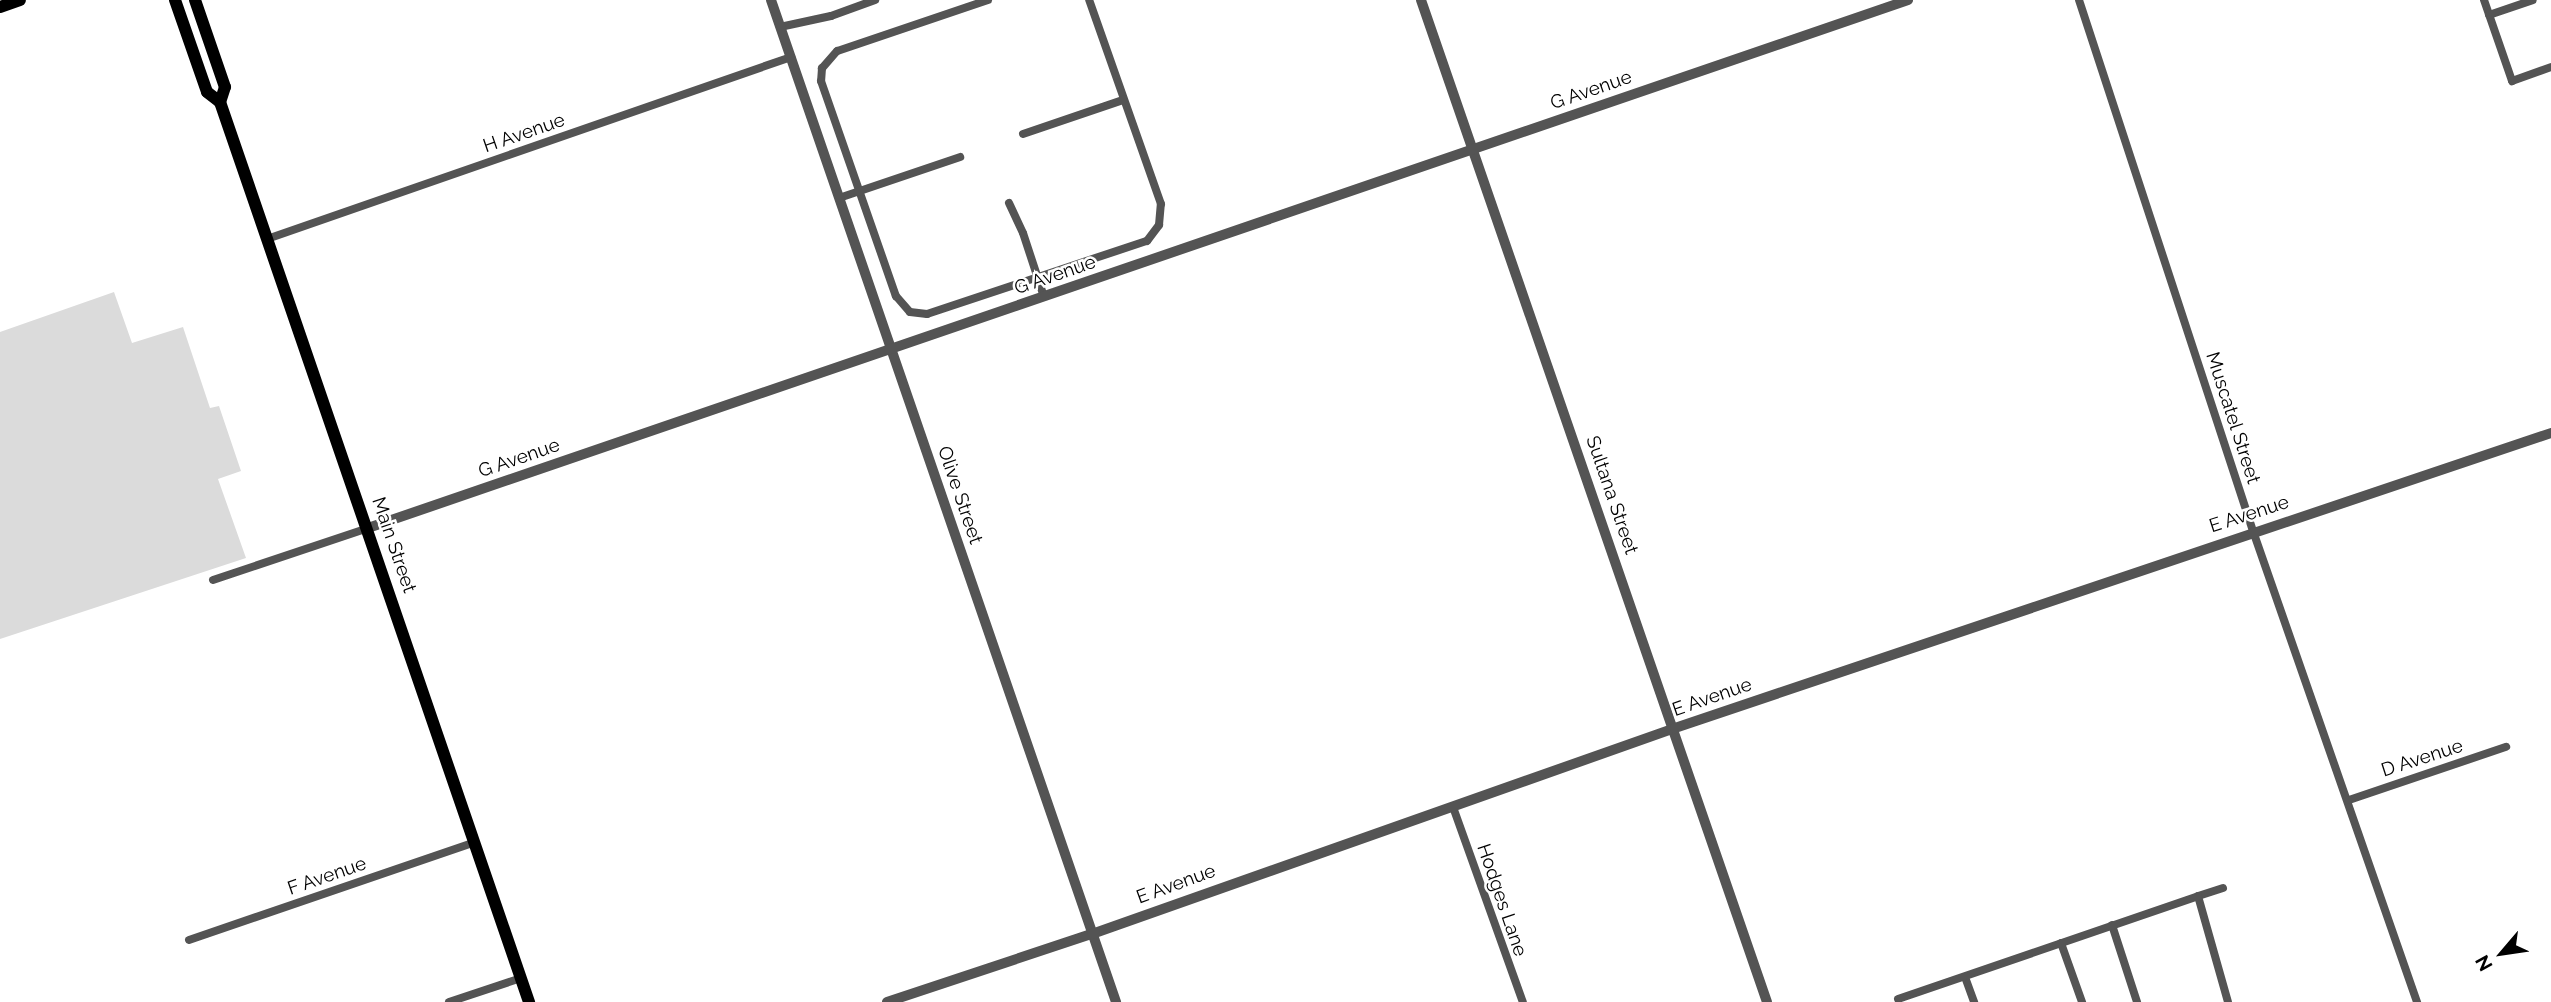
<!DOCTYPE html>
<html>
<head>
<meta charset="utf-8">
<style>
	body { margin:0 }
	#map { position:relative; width:2551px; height:1002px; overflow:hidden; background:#fff; font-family:Raleway,sans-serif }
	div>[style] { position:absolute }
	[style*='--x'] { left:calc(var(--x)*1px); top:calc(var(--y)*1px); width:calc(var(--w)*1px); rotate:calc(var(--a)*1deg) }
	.green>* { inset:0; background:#dbdbdb }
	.minor>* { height:8px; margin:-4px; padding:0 4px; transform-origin:4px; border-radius:4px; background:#545454 }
	.tertiary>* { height:10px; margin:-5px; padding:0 5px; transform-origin:5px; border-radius:5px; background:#545454 }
	.primary>* { height:12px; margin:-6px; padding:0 6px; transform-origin:6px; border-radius:6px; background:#000 }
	span { translate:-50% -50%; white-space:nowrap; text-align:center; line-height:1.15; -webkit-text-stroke:5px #fff; paint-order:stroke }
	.street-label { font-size:19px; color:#000 }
	.north { position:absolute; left:2467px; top:918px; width:70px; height:70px; -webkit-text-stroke:5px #fff; paint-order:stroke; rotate:241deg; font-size:19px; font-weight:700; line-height:28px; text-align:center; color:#000 }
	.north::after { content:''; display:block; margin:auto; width:24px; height:32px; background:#000; clip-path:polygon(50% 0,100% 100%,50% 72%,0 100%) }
</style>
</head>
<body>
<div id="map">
	<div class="green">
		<i style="clip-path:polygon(114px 292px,132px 343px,183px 327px,210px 408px,219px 406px,241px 471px,218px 479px,246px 558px,0 639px,0 332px)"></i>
	</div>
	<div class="minor">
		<i style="--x:988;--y:0;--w:159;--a:161.3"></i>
		<i style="--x:837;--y:51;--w:23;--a:131"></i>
		<i style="--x:822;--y:68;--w:13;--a:94"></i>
		<i style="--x:821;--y:81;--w:228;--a:70.8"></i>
		<i style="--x:896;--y:296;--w:21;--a:49"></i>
		<i style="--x:910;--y:312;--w:17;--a:7"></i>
		<i style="--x:927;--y:314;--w:232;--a:-18.4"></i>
		<i style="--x:1147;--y:241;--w:20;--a:-53"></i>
		<i style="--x:1159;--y:225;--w:21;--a:-85"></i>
		<i style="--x:1161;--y:204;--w:216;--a:-109.4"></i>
		<i style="--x:2079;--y:0;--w:559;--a:71.86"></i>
		<i style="--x:2253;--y:531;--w:499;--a:70.8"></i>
		<i style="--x:2484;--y:0;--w:86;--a:70.9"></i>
		<i style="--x:2512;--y:81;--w:41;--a:-19.7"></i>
		<i style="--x:2489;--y:15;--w:46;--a:-18.8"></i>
		<i style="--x:780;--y:27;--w:52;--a:-12.2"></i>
		<i style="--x:831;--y:16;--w:47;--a:-20"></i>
		<i style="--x:1023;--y:134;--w:106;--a:-18.8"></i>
		<i style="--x:839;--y:198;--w:128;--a:-18.7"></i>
		<i style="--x:1009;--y:203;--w:33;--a:65"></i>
		<i style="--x:1023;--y:233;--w:67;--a:71.8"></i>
		<i style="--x:267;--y:239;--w:555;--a:-19.15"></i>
		<i style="--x:213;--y:580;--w:163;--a:-18.5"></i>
		<i style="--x:2349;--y:800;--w:166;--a:-18.7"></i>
		<i style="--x:1453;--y:807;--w:207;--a:70.3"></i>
		<i style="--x:2223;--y:888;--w:26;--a:162"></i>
		<i style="--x:2198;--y:896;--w:110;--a:74.2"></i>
		<i style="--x:2112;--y:925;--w:81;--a:72"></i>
		<i style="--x:189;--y:940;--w:302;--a:-18.9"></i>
		<i style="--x:2061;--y:943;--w:63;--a:70.4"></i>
		<i style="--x:1965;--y:977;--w:27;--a:70"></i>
		<i style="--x:1898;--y:999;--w:317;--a:-18.9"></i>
		<i style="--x:449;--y:1002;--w:76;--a:-18.4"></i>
	</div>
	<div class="tertiary">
		<i style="--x:771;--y:0;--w:1060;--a:71"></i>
		<i style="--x:1421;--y:0;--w:1060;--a:70.95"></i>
		<i style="--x:368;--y:528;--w:1628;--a:-18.92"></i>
		<i style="--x:887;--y:1002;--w:216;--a:-18.4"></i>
		<i style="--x:1092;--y:934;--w:618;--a:-19.46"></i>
		<i style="--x:1675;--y:728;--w:924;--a:-18.61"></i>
	</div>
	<div class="primary">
		<i style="--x:175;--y:0;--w:97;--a:70.8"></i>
		<i style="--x:207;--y:92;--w:16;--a:38"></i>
		<i style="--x:220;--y:102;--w:952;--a:71.05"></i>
		<i style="--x:195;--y:0;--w:92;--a:71"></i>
		<i style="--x:225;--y:87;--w:16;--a:108"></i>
		<i style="--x:0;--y:7;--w:21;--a:-19"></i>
	</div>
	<div class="street-label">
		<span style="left:1591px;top:90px;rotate:-19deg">G Avenue</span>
		<span style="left:524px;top:133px;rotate:-19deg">H Avenue</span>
		<span style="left:1055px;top:275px;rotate:-19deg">G Avenue</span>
		<span style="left:2233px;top:418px;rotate:72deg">Muscatel Street</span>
		<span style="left:519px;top:458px;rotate:-19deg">G Avenue</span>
		<span style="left:960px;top:495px;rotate:71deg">Olive Street</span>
		<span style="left:1612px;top:495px;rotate:71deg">Sultana Street</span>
		<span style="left:2249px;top:514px;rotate:-18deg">E Avenue</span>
		<span style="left:394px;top:545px;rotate:71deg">Main Street</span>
		<span style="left:1712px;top:697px;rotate:-19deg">E Avenue</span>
		<span style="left:2422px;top:758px;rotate:-18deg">D Avenue</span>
		<span style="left:327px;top:876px;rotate:-19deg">F Avenue</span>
		<span style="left:1176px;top:884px;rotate:-20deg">E Avenue</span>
		<span style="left:1502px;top:900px;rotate:71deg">Hodges Lane</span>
	</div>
	<div class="north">N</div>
</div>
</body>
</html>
